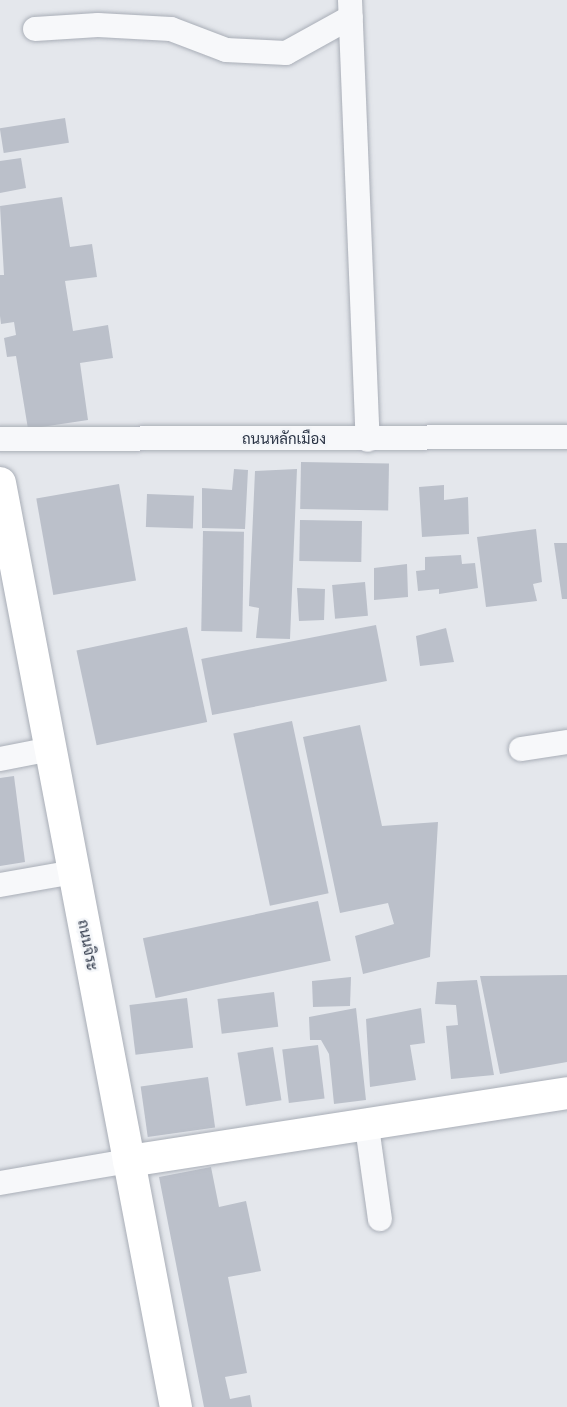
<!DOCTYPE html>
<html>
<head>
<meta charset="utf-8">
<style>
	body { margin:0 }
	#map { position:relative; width:567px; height:1407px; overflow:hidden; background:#e4e7ec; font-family:"PT Sans",Sarabun,sans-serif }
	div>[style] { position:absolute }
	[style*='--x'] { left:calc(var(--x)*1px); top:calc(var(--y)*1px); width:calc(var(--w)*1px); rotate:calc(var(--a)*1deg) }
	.building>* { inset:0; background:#bbc0ca; transform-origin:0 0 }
	.roads { filter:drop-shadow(0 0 2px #a9aeb7) drop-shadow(0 0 2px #a9aeb7) }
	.minor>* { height:24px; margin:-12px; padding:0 12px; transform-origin:12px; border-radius:12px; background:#f7f8fa }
	.major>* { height:32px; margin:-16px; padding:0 16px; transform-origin:16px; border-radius:16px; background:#fff }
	span { translate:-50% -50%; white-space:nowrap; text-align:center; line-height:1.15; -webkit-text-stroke:5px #f4f6f9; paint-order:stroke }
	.street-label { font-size:15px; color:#2b3445 }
</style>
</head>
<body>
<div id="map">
	<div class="building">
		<i style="left:65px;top:118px;width:25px;height:66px;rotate:81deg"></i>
		<i style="clip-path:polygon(21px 158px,26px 188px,0 193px,0 161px)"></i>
		<i style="clip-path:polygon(62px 197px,70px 247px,92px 244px,97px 277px,65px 281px,73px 331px,108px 325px,113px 358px,80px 363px,88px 420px,28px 429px,16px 356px,7px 357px,4px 338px,16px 335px,14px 322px,1px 324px,0 316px,0 275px,4px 275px,0 206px)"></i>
		<i style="left:301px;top:462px;width:88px;height:47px;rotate:1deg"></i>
		<i style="clip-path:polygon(234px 469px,248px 470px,245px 529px,202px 528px,202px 488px,232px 490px)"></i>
		<i style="clip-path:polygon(297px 469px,290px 639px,256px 638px,259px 608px,249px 606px,255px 471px)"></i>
		<i style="left:119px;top:484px;width:98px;height:84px;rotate:80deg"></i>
		<i style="clip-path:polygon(444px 485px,444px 500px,468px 497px,469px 534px,422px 537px,419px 487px)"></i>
		<i style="left:147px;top:494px;width:47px;height:33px;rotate:2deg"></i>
		<i style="left:300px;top:520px;width:62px;height:41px;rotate:1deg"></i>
		<i style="clip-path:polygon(536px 529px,542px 582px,533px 584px,537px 601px,486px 607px,477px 537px)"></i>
		<i style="left:203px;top:531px;width:41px;height:100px;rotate:1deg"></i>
		<i style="clip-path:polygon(554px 543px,567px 543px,567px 599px,562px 599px)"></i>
		<i style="clip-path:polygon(461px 555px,462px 564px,475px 563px,478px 588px,439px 594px,439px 589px,418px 591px,416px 571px,425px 570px,425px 557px)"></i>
		<i style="clip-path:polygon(407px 564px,408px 597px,374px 600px,374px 568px)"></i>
		<i style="left:365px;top:582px;width:34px;height:33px;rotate:85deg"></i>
		<i style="clip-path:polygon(297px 588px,325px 589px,324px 620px,299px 621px)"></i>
		<i style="left:376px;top:625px;width:57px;height:178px;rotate:79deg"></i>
		<i style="left:187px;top:627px;width:97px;height:113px;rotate:78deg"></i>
		<i style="clip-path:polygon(446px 628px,454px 662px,420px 666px,416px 636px)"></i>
		<i style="left:292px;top:721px;width:176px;height:60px;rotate:78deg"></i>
		<i style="clip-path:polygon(360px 725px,382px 826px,438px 822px,430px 957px,363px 974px,355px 936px,394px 924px,388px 903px,340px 913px,303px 737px)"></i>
		<i style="clip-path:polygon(14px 776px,25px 862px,0 866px,0 778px)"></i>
		<i style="left:318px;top:901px;width:61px;height:179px;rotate:78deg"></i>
		<i style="clip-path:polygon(567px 975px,567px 1062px,500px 1074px,480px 976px)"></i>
		<i style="clip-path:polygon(351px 977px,350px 1006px,313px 1007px,312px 981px)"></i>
		<i style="clip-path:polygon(477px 980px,494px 1075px,451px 1079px,446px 1026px,458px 1025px,456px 1005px,435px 1004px,437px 982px)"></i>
		<i style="left:274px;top:992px;width:35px;height:57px;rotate:83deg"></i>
		<i style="left:187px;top:998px;width:50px;height:58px;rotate:83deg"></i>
		<i style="clip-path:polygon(356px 1008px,366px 1100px,334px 1104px,329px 1054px,321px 1040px,310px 1040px,309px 1017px)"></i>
		<i style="clip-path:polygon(421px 1008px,425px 1043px,410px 1045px,416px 1080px,370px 1087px,366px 1019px)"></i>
		<i style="left:318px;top:1045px;width:54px;height:36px;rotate:83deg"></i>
		<i style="left:273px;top:1047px;width:54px;height:36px;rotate:81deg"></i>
		<i style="left:208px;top:1077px;width:51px;height:68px;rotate:82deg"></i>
		<i style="clip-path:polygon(211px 1167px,219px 1207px,246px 1201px,261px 1271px,228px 1277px,247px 1373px,225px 1377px,230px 1399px,250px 1395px,252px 1407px,204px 1407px,159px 1177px)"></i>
	</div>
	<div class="roads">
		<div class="minor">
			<i style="--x:350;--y:0;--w:440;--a:87.7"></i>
			<i style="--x:35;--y:29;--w:63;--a:-3.6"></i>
			<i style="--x:98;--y:25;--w:73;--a:3.1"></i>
			<i style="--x:171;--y:29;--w:59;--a:20.9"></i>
			<i style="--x:226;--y:50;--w:60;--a:2.9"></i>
			<i style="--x:286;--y:53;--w:74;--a:-29"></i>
			<i style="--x:0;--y:439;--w:567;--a:-0.2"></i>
			<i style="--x:521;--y:749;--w:47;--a:-8.7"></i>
			<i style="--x:0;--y:759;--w:52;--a:-11.1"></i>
			<i style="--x:0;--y:885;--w:75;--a:-10"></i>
			<i style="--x:367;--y:1127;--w:93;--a:82"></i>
			<i style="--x:0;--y:1183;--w:131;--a:-9.7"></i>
		</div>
		<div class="major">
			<i style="--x:0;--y:483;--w:941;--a:79.22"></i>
			<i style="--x:129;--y:1161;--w:443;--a:-8.8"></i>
		</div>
	</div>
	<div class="street-label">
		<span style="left:284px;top:439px">ถนนหลักเมือง</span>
		<span style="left:88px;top:945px;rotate:79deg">ถนนจิระ</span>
	</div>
</div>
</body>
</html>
